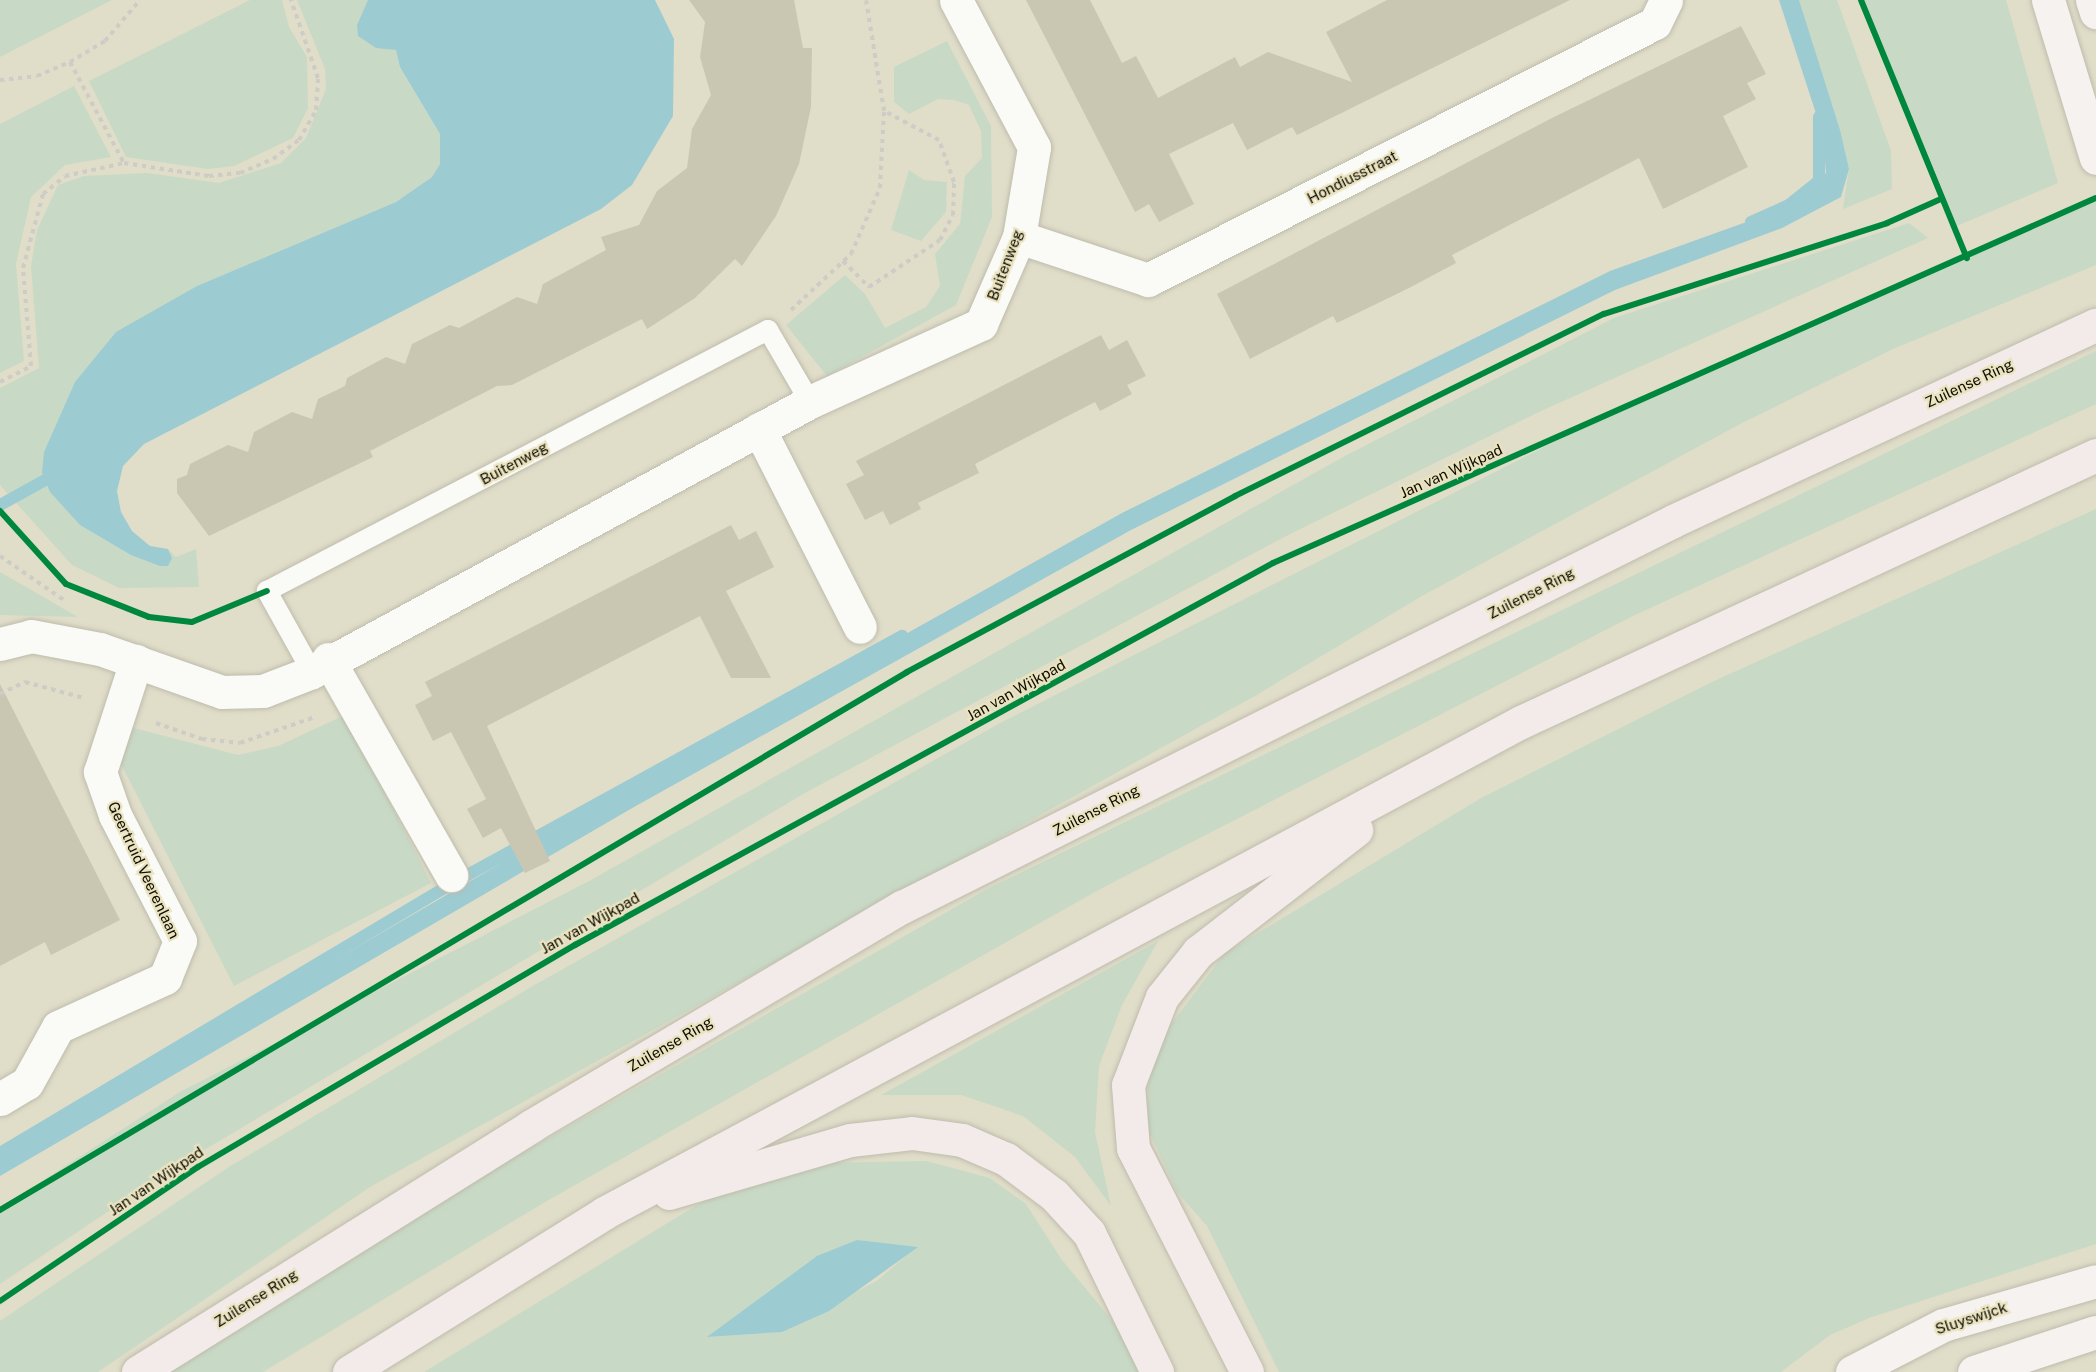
<!DOCTYPE html>
<html>
<head>
<meta charset="utf-8">
<style>
	body { margin:0 }
	#map { position:relative; width:2096px; height:1372px; overflow:hidden; background:#e0ddc9; font-family:"Public Sans",sans-serif }
	div>[style] { position:absolute }
	[style*='--x'] { left:calc(var(--x)*1px); top:calc(var(--y)*1px); width:calc(var(--w)*1px); rotate:calc(var(--a)*1deg) }
	.green>* { inset:0; background:#c8dac6 }
	.water>* { inset:0; background:#9dcbd2 }
	.stream>* { height:12px; margin:-6px; padding:0 6px; transform-origin:6px; border-radius:6px; background:#9dcbd2 }
	.building>* { inset:0; background:#c9c6b2 }
	.path>* { height:4px; margin-top:-2px; transform-origin:0; background:repeating-linear-gradient(90deg,#cdccc6 0 4.5px,transparent 0 9px) }
	.roads { filter:drop-shadow(0 0 2px #bebcac) drop-shadow(0 0 2px #bebcac) }
	.lane>* { height:20px; margin:-10px; padding:0 10px; transform-origin:10px; border-radius:10px; background:#fafaf7 }
	.street>* { height:33px; margin:-16.5px; padding:0 16.5px; transform-origin:16.5px; border-radius:16.5px; background:#fafaf7 }
	.secondary>* { height:33px; margin:-16.5px; padding:0 16.5px; transform-origin:16.5px; border-radius:16.5px; background:#f6f2f0 }
	.primary>* { height:33px; margin:-16.5px; padding:0 16.5px; transform-origin:16.5px; border-radius:16.5px; background:#f2ebe9 }
	.cycleway>* { height:6px; margin:-3px; padding:0 3px; transform-origin:3px; border-radius:3px; background:#00873e }
	span { translate:-50% -50%; white-space:nowrap; text-align:center; line-height:1.15; -webkit-text-stroke:4.5px #eae3bf; paint-order:stroke }
	.street-label { font-size:15px; color:#0f0c02 }
</style>
</head>
<body>
<div id="map">
	<div class="green">
		<i style="clip-path:polygon(0 0,112px 0,0 57px)"></i>
		<i style="clip-path:polygon(250px 0,282px 0,289px 27px,307px 57px,308px 108px,293px 138px,234px 166px,208px 169px,126px 157px,89px 81px)"></i>
		<i style="clip-path:polygon(297px 0,368px 0,357px 25px,376px 47px,396px 50px,400px 67px,440px 134px,440px 164px,432px 177px,396px 202px,197px 286px,50px 491px,172px 558px,168px 549px,176px 557px,196px 549px,199px 587px,119px 588px,72px 565px,0 485px,0 388px,39px 368px,31px 266px,37px 230px,58px 185px,84px 176px,147px 173px,219px 183px,281px 163px,306px 138px,326px 89px,325px 69px)"></i>
		<i style="clip-path:polygon(1799px 0,1837px 0,1891px 151px,1892px 189px,1843px 209px,1849px 168px)"></i>
		<i style="clip-path:polygon(1864px 0,2006px 0,2058px 183px,1952px 228px)"></i>
		<i style="clip-path:polygon(947px 41px,991px 126px,992px 217px,956px 305px,827px 376px,786px 325px,845px 275px,865px 294px,885px 328px,926px 307px,940px 286px,935px 254px,960px 224px,965px 176px,982px 158px,981px 131px,969px 105px,954px 100px,938px 99px,909px 114px,894px 102px,894px 67px)"></i>
		<i style="clip-path:polygon(74px 86px,111px 157px,65px 165px,31px 197px,16px 264px,24px 361px,0 373px,0 124px)"></i>
		<i style="clip-path:polygon(909px 170px,924px 180px,947px 182px,946px 212px,921px 241px,891px 230px)"></i>
		<i style="clip-path:polygon(2096px 201px,2096px 265px,1893px 349px,1742px 423px,1422px 596px,1253px 697px,370px 1187px,98px 1372px,0 1372px,0 1321px,232px 1165px,531px 987px,1002px 722px,1645px 396px)"></i>
		<i style="clip-path:polygon(1909px 223px,1928px 238px,1541px 411px,1290px 534px,805px 793px,167px 1172px,0 1284px,0 1208px,180px 1092px,591px 880px,1343px 457px,1614px 318px)"></i>
		<i style="clip-path:polygon(2096px 351px,2096px 404px,1635px 615px,1104px 887px,545px 1202px,263px 1372px,169px 1372px,404px 1220px,989px 888px)"></i>
		<i style="clip-path:polygon(2096px 509px,2096px 1244px,1869px 1318px,1830px 1335px,1781px 1372px,1279px 1372px,1207px 1226px,1177px 1192px,1147px 1127px,1148px 1077px,1166px 1031px,1225px 953px,1481px 798px,1714px 681px)"></i>
		<i style="clip-path:polygon(0 572px,78px 617px,0 615px)"></i>
		<i style="clip-path:polygon(345px 715px,431px 883px,234px 986px,121px 764px,130px 727px,238px 755px,278px 746px)"></i>
		<i style="clip-path:polygon(1158px 941px,1122px 1005px,1099px 1066px,1095px 1132px,1111px 1206px,1075px 1157px,1023px 1116px,961px 1095px,881px 1095px)"></i>
		<i style="clip-path:polygon(evenodd,926px 1161px,990px 1178px,1026px 1204px,1062px 1260px,1136px 1349px,1147px 1372px,424px 1372px,764px 1164px,926px 1161px,917px 1246px,878px 1280px,782px 1332px,708px 1337px,917px 1246px)"></i>
	</div>
	<div class="water">
		<i style="clip-path:polygon(368px 0,655px 0,674px 39px,673px 116px,632px 185px,601px 209px,144px 444px,123px 466px,117px 491px,121px 512px,132px 531px,150px 546px,168px 549px,172px 558px,168px 566px,160px 566px,131px 555px,80px 525px,50px 492px,42px 472px,44px 452px,75px 382px,116px 332px,197px 286px,396px 202px,432px 177px,440px 164px,440px 134px,400px 67px,396px 50px,376px 48px,358px 36px,357px 25px)"></i>
		<i style="clip-path:polygon(1779px 0,1799px 0,1840px 130px,1849px 169px,1841px 197px,1782px 228px,1615px 290px,1131px 530px,634px 807px,0 1176px,0 1155px,625px 791px,1122px 513px,1610px 271px,1777px 211px,1815px 186px,1826px 173px,1823px 135px)"></i>
		<i style="clip-path:polygon(857px 1240px,918px 1247px,829px 1311px,782px 1332px,707px 1337px,817px 1256px)"></i>
	</div>
	<div class="stream">
		<i style="--x:1751;--y:222;--w:42;--a:-24.1"></i>
		<i style="--x:1789;--y:205;--w:38;--a:-39"></i>
		<i style="--x:1819;--y:181;--w:64;--a:-90"></i>
		<i style="--x:0;--y:505;--w:66;--a:-28.9"></i>
		<i style="--x:0;--y:1153;--w:525;--a:-30.81"></i>
		<i style="--x:451;--y:884;--w:515;--a:-28.81"></i>
	</div>
	<div class="building">
		<i style="clip-path:polygon(689px 0,794px 0,803px 48px,812px 48px,811px 107px,799px 164px,776px 216px,742px 266px,735px 259px,695px 298px,647px 329px,642px 319px,512px 385px,497px 386px,370px 451px,373px 457px,209px 536px,177px 493px,177px 479px,187px 475px,190px 464px,228px 445px,248px 452px,254px 432px,292px 412px,312px 419px,318px 399px,345px 386px,347px 378px,386px 357px,405px 364px,412px 344px,450px 325px,459px 328px,517px 297px,537px 304px,543px 284px,606px 250px,601px 237px,639px 225px,657px 191px,687px 168px,692px 129px,711px 95px,700px 57px,705px 22px)"></i>
		<i style="clip-path:polygon(1026px 0,1090px 0,1122px 63px,1136px 56px,1158px 98px,1235px 57px,1240px 67px,1268px 52px,1352px 82px,1326px 32px,1387px 0,1570px 0,1297px 135px,1292px 127px,1247px 150px,1233px 123px,1169px 154px,1194px 204px,1159px 222px,1149px 204px,1135px 212px)"></i>
		<i style="clip-path:polygon(1741px 26px,1766px 74px,1747px 83px,1756px 99px,1723px 116px,1748px 167px,1663px 209px,1639px 158px,1452px 255px,1456px 263px,1409px 288px,1337px 323px,1333px 316px,1250px 359px,1217px 294px,1550px 119px)"></i>
		<i style="clip-path:polygon(1101px 335px,1109px 350px,1127px 340px,1146px 376px,1127px 385px,1132px 394px,1100px 411px,1095px 402px,975px 464px,979px 473px,918px 503px,921px 509px,890px 525px,883px 511px,865px 520px,846px 484px,864px 475px,856px 461px)"></i>
		<i style="clip-path:polygon(731px 525px,739px 540px,756px 531px,774px 567px,726px 591px,771px 678px,731px 678px,700px 616px,487px 726px,550px 861px,525px 873px,501px 828px,483px 838px,467px 809px,486px 799px,451px 732px,433px 741px,415px 705px,432px 696px,425px 682px)"></i>
		<i style="clip-path:polygon(0 684px,120px 920px,51px 955px,45px 942px,0 966px)"></i>
	</div>
	<div class="path">
		<i style="--x:70;--y:62;--w:115;--a:61.9"></i>
		<i style="--x:0;--y:80;--w:37;--a:-6"></i>
		<i style="--x:37;--y:76;--w:36;--a:-23"></i>
		<i style="--x:70;--y:62;--w:41;--a:-31"></i>
		<i style="--x:105;--y:41;--w:54;--a:-49.5"></i>
		<i style="--x:843;--y:261;--w:37;--a:45"></i>
		<i style="--x:869;--y:287;--w:85;--a:-33.5"></i>
		<i style="--x:940;--y:240;--w:28;--a:-63"></i>
		<i style="--x:953;--y:215;--w:33;--a:-88"></i>
		<i style="--x:954;--y:182;--w:45;--a:-109.7"></i>
		<i style="--x:939;--y:140;--w:62;--a:-152.2"></i>
		<i style="--x:791;--y:310;--w:82;--a:-43"></i>
		<i style="--x:851;--y:254;--w:72;--a:-66.3"></i>
		<i style="--x:880;--y:188;--w:77;--a:-87"></i>
		<i style="--x:884;--y:111;--w:112;--a:-99.2"></i>
		<i style="--x:0;--y:382;--w:35;--a:-27"></i>
		<i style="--x:31;--y:366;--w:98;--a:-94.7"></i>
		<i style="--x:23;--y:268;--w:77;--a:-74.9"></i>
		<i style="--x:43;--y:194;--w:28;--a:-39"></i>
		<i style="--x:65;--y:176;--w:60;--a:-12.4"></i>
		<i style="--x:124;--y:163;--w:86;--a:8.7"></i>
		<i style="--x:209;--y:176;--w:31;--a:-6"></i>
		<i style="--x:240;--y:173;--w:36;--a:-23"></i>
		<i style="--x:273;--y:159;--w:32;--a:-36"></i>
		<i style="--x:299;--y:140;--w:34;--a:-60"></i>
		<i style="--x:316;--y:110;--w:32;--a:-86"></i>
		<i style="--x:318;--y:78;--w:83;--a:-109.1"></i>
		<i style="--x:0;--y:556;--w:79;--a:34.7"></i>
		<i style="--x:0;--y:694;--w:28;--a:-26"></i>
		<i style="--x:25;--y:682;--w:61;--a:15.2"></i>
		<i style="--x:156;--y:723;--w:49;--a:19.2"></i>
		<i style="--x:202;--y:739;--w:38;--a:6"></i>
		<i style="--x:240;--y:743;--w:79;--a:-19.1"></i>
	</div>
	<div class="roads">
		<div class="lane">
			<i style="--x:312;--y:672;--w:93;--a:-119.1"></i>
			<i style="--x:267;--y:591;--w:565;--a:-27.52"></i>
			<i style="--x:768;--y:330;--w:83;--a:59.7"></i>
		</div>
		<div class="street">
			<i style="--x:1019;--y:237;--w:136;--a:18.4"></i>
			<i style="--x:1148;--y:280;--w:568;--a:-26.88"></i>
			<i style="--x:1655;--y:23;--w:25;--a:-64"></i>
			<i style="--x:759;--y:429;--w:222;--a:63"></i>
			<i style="--x:0;--y:644;--w:32;--a:-14"></i>
			<i style="--x:31;--y:636;--w:70;--a:10.7"></i>
			<i style="--x:100;--y:649;--w:129;--a:19.4"></i>
			<i style="--x:222;--y:692;--w:41;--a:-1.4"></i>
			<i style="--x:263;--y:691;--w:53;--a:-21.2"></i>
			<i style="--x:312;--y:672;--w:566;--a:-28.47"></i>
			<i style="--x:810;--y:402;--w:188;--a:-24.5"></i>
			<i style="--x:981;--y:324;--w:95;--a:-66.4"></i>
			<i style="--x:1019;--y:237;--w:91;--a:-80.5"></i>
			<i style="--x:1034;--y:147;--w:166;--a:-118"></i>
			<i style="--x:328;--y:659;--w:249;--a:60.3"></i>
			<i style="--x:0;--y:1099;--w:31;--a:-31"></i>
			<i style="--x:27;--y:1083;--w:64;--a:-61"></i>
			<i style="--x:58;--y:1027;--w:118;--a:-24.6"></i>
			<i style="--x:165;--y:978;--w:40;--a:-68"></i>
			<i style="--x:180;--y:941;--w:142;--a:-117.3"></i>
			<i style="--x:115;--y:815;--w:46;--a:-109.2"></i>
			<i style="--x:100;--y:772;--w:117;--a:-72"></i>
		</div>
		<div class="secondary">
			<i style="--x:2048;--y:0;--w:165;--a:73.1"></i>
			<i style="--x:2092;--y:0;--w:13;--a:72"></i>
			<i style="--x:1852;--y:1372;--w:102;--a:-27.3"></i>
			<i style="--x:1943;--y:1325;--w:159;--a:-16"></i>
			<i style="--x:1974;--y:1372;--w:128;--a:-18.2"></i>
		</div>
		<div class="primary">
			<i style="--x:669;--y:1193;--w:189;--a:-16.3"></i>
			<i style="--x:850;--y:1140;--w:62;--a:-6.4"></i>
			<i style="--x:912;--y:1133;--w:50;--a:8"></i>
			<i style="--x:962;--y:1140;--w:48;--a:23.4"></i>
			<i style="--x:1006;--y:1159;--w:60;--a:36.9"></i>
			<i style="--x:1054;--y:1195;--w:52;--a:47.4"></i>
			<i style="--x:1089;--y:1233;--w:155;--a:63.9"></i>
			<i style="--x:138;--y:1372;--w:464;--a:-32"></i>
			<i style="--x:531;--y:1126;--w:431;--a:-30.6"></i>
			<i style="--x:902;--y:907;--w:862;--a:-26.59"></i>
			<i style="--x:1673;--y:521;--w:466;--a:-24.9"></i>
			<i style="--x:349;--y:1372;--w:301;--a:-31.9"></i>
			<i style="--x:604;--y:1213;--w:1040;--a:-28.17"></i>
			<i style="--x:1521;--y:722;--w:634;--a:-24.91"></i>
			<i style="--x:1247;--y:1372;--w:251;--a:-117"></i>
			<i style="--x:1133;--y:1148;--w:63;--a:-94.5"></i>
			<i style="--x:1128;--y:1085;--w:94;--a:-68.9"></i>
			<i style="--x:1162;--y:997;--w:58;--a:-51.3"></i>
			<i style="--x:1198;--y:952;--w:200;--a:-37.7"></i>
		</div>
	</div>
	<div class="cycleway">
		<i style="--x:1861;--y:0;--w:279;--a:67.7"></i>
		<i style="--x:0;--y:511;--w:98;--a:47.9"></i>
		<i style="--x:66;--y:584;--w:89;--a:21.7"></i>
		<i style="--x:149;--y:617;--w:43;--a:6.6"></i>
		<i style="--x:192;--y:622;--w:81;--a:-22.5"></i>
		<i style="--x:0;--y:1210;--w:1055;--a:-30.67"></i>
		<i style="--x:907;--y:672;--w:372;--a:-28.2"></i>
		<i style="--x:1235;--y:496;--w:411;--a:-26.3"></i>
		<i style="--x:1604;--y:314;--w:297;--a:-17.8"></i>
		<i style="--x:1887;--y:223;--w:59;--a:-24"></i>
		<i style="--x:0;--y:1301;--w:239;--a:-34.1"></i>
		<i style="--x:198;--y:1167;--w:438;--a:-30.5"></i>
		<i style="--x:575;--y:945;--w:796;--a:-28.69"></i>
		<i style="--x:1273;--y:563;--w:900;--a:-23.92"></i>
	</div>
	<div class="street-label">
		<span style="left:1352px;top:177px;rotate:-27deg">Hondiusstraat</span>
		<span style="left:1005px;top:265px;rotate:-69deg">Buitenweg</span>
		<span style="left:1969px;top:383px;rotate:-25deg">Zuilense Ring</span>
		<span style="left:514px;top:463px;rotate:-28deg">Buitenweg</span>
		<span style="left:1451px;top:471px;rotate:-24deg">Jan van Wijkpad</span>
		<span style="left:1531px;top:593px;rotate:-27deg">Zuilense Ring</span>
		<span style="left:1016px;top:690px;rotate:-29deg">Jan van Wijkpad</span>
		<span style="left:1096px;top:810px;rotate:-27deg">Zuilense Ring</span>
		<span style="left:144px;top:870px;rotate:65deg">Geertruid Veerenlaan</span>
		<span style="left:590px;top:923px;rotate:-29deg">Jan van Wijkpad</span>
		<span style="left:670px;top:1044px;rotate:-30deg">Zuilense Ring</span>
		<span style="left:156px;top:1181px;rotate:-34deg">Jan van Wijkpad</span>
		<span style="left:256px;top:1298px;rotate:-32deg">Zuilense Ring</span>
		<span style="left:1971px;top:1318px;rotate:-18deg">Sluyswijck</span>
	</div>
</div>
</body>
</html>
